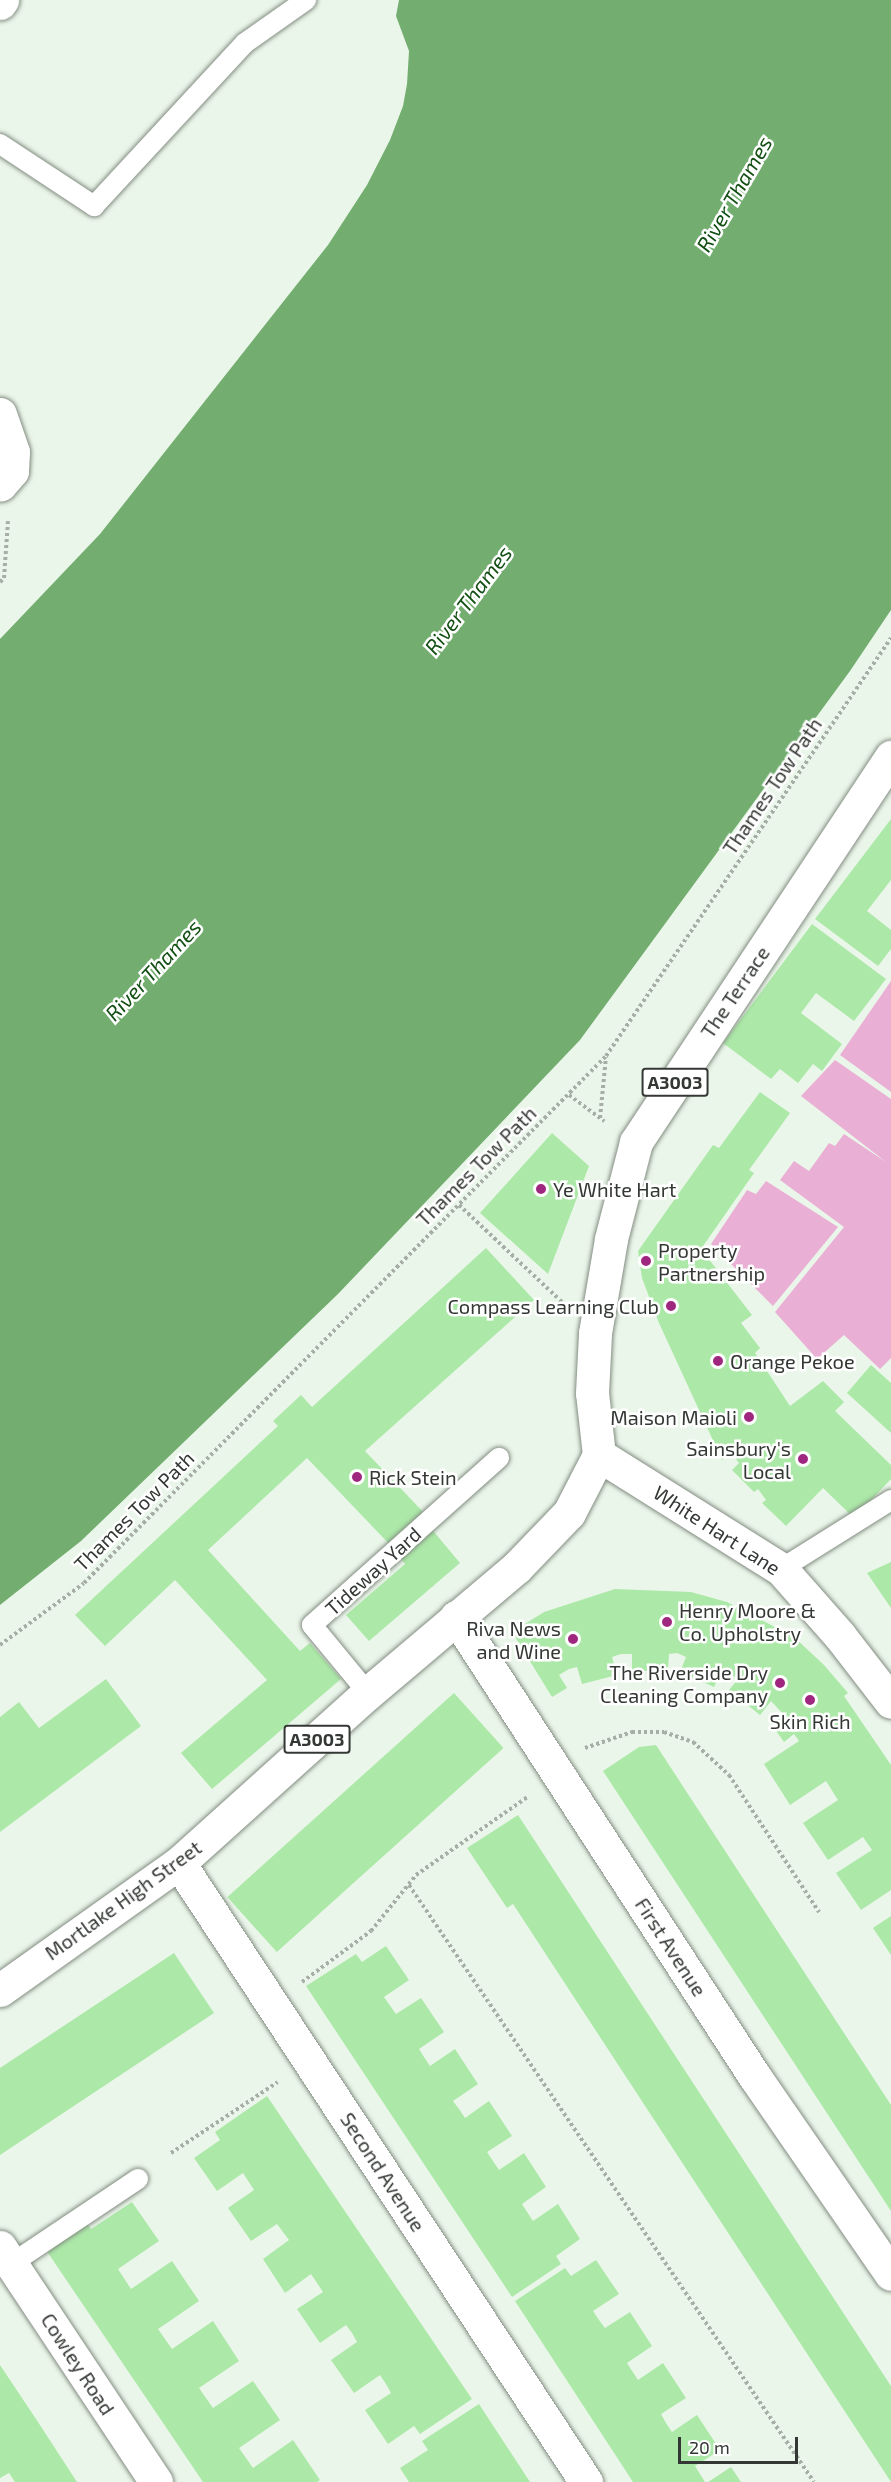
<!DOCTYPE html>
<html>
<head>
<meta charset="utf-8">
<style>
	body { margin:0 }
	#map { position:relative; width:891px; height:2482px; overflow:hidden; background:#ebf6ea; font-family:"Exo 2",sans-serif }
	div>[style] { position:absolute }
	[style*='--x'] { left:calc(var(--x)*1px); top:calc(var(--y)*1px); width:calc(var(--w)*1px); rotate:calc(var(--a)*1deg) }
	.green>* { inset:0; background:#eaafd4 }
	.water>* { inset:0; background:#73ae70 }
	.building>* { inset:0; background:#ace9a8; transform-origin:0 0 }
	.path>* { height:4px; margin-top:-2px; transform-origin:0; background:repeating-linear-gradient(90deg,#a6aea5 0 3px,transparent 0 6px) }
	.roads { filter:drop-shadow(0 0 2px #838d82) drop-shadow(0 0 2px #838d82) }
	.service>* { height:20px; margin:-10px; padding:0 10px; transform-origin:10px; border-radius:10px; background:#fff }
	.minor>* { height:33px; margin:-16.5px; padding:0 16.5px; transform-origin:16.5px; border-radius:16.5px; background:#fff }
	.tertiary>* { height:33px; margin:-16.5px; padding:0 16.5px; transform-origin:16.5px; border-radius:16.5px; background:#fff }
	.primary>* { height:33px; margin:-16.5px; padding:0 16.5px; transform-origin:16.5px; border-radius:16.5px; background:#fff }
	.dots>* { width:16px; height:16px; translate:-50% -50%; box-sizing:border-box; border:3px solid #fff; border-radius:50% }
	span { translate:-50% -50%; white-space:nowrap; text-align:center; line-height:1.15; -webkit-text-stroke:5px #fff; paint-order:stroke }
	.shield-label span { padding:2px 4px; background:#fff; border:2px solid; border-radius:4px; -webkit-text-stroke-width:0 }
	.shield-label { font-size:18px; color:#343834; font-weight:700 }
	.street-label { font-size:20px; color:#343834 }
	.poi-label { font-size:20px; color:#343834 }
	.left { translate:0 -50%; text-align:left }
	.right { translate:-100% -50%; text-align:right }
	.water-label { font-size:21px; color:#124f13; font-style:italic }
	.scale { position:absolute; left:678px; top:2437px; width:120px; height:27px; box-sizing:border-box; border:3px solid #343834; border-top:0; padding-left:8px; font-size:18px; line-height:21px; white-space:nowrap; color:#343834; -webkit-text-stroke:4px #fff; paint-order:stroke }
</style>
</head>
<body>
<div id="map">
	<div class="green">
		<i style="clip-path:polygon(891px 981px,891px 1092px,840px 1055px)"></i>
		<i style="clip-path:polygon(835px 1060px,891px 1099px,891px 1358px,880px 1369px,844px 1335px,817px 1359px,775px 1312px,844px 1227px,780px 1180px,794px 1161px,809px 1171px,829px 1143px,835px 1146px,844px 1134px,886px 1162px,801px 1096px)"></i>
		<i style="clip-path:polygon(766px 1181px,838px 1227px,773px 1306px,711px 1244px,747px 1190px,756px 1194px)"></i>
	</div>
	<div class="water">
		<i style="clip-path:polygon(399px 0,891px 0,891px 610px,850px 671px,580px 1040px,338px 1294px,81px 1541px,0 1605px,0 639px,100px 534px,328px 245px,367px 185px,390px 140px,403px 106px,407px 84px,409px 51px,396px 16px)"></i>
	</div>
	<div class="building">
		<i style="clip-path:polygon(891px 819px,891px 880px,867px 911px,891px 930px,891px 949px,878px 966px,815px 919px)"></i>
		<i style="clip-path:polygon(812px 924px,886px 979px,854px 1021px,816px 993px,801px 1013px,842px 1044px,822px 1071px,813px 1064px,798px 1083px,780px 1069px,771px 1079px,723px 1043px)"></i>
		<i style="clip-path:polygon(760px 1092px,790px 1113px,749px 1170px,754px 1173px,701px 1249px,752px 1315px,741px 1323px,760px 1348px,755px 1353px,790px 1406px,823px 1381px,844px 1402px,835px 1411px,891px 1465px,891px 1479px,854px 1518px,823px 1488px,786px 1526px,762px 1503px,766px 1500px,758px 1489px,754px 1492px,732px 1470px,739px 1463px,731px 1453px,722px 1460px,659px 1323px,642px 1278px,638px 1251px,713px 1145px,719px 1148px)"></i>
		<i style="clip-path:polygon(552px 1133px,589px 1166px,548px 1274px,480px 1213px)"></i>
		<i style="clip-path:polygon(486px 1248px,534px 1300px,365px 1451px,427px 1516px,393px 1548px,307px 1458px,208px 1550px,300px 1651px,310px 1643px,341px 1679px,212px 1789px,181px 1753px,267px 1680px,175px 1580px,105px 1646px,75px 1615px,278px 1426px,273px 1421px,301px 1395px,312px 1407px)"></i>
		<i style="clip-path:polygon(871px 1365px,891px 1383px,891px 1433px,847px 1393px)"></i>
		<i style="clip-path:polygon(430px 1527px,460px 1563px,369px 1641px,346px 1615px,405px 1564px,398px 1555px)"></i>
		<i style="clip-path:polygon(891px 1562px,891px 1608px,867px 1573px)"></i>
		<i style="clip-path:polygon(615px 1589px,691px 1592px,727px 1602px,794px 1637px,824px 1665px,848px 1693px,844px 1696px,891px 1765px,891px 1890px,861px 1910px,836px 1873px,872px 1850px,863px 1837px,828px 1860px,803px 1823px,838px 1800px,826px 1781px,790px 1805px,764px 1764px,799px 1741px,794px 1734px,784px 1742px,771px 1724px,784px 1715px,771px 1701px,760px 1715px,729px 1690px,738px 1679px,730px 1673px,722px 1670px,714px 1687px,680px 1672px,686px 1657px,677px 1653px,669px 1654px,668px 1671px,632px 1671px,632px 1654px,621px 1654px,612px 1657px,617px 1675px,582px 1684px,577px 1667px,569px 1669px,559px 1675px,567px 1688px,552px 1697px,512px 1632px,544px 1612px)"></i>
		<i style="clip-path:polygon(106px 1679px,141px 1726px,0 1832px,0 1717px,19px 1702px,39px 1728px)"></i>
		<i style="left:454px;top:1693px;width:74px;height:305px;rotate:48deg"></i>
		<i style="clip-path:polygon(656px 1745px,891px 2105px,891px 2211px,603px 1771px,639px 1747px)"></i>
		<i style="clip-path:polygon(518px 1815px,891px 2386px,891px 2482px,513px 1904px,507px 1908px,467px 1848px)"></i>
		<i style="clip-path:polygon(891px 1916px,891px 1955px,873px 1928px)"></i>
		<i style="clip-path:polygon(386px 1946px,409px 1980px,384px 1997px,396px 2014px,421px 1998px,444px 2032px,419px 2049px,424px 2057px,430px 2066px,455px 2049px,478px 2084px,453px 2101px,459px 2109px,465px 2118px,489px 2101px,512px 2136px,487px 2152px,499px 2170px,524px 2153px,546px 2187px,522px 2204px,533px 2221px,558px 2204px,580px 2239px,556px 2256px,561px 2264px,512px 2297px,306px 1986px,356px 1954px,362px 1962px)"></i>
		<i style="clip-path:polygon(174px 1953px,214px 2013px,0 2155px,0 2068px)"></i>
		<i style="clip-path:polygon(267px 2096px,472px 2399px,420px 2434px,414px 2426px,388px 2444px,365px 2410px,391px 2393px,386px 2384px,380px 2375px,354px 2393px,331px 2360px,357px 2342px,352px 2333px,346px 2325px,320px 2343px,297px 2309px,323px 2292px,311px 2274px,285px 2293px,263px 2259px,289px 2240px,277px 2224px,251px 2241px,228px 2208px,254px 2190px,243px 2173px,217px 2191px,194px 2158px,220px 2140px,215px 2132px)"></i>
		<i style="clip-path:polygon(132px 2202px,159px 2241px,118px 2269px,131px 2289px,172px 2261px,199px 2301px,158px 2329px,172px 2349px,213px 2321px,239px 2361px,199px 2388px,213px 2408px,253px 2381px,280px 2420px,239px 2448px,253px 2468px,293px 2440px,320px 2480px,317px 2482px,203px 2482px,44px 2247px,84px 2220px,91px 2229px)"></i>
		<i style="clip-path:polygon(596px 2260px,619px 2294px,593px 2311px,599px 2320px,605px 2328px,630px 2312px,652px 2346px,627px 2363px,638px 2380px,663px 2363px,686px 2398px,661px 2414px,666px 2423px,672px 2432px,697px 2415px,720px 2450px,695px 2466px,705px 2482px,633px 2482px,515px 2301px,565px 2268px,571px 2276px)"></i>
		<i style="clip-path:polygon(0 2365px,38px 2422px,77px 2482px,15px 2482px,9px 2473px,0 2478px)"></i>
		<i style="clip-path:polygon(479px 2404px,530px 2482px,409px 2482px,400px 2468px,428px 2450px,422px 2441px)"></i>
		<i style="clip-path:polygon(731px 2467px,741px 2482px,708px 2482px)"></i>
	</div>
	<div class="path">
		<i style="--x:0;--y:582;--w:6;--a:-45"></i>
		<i style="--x:4;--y:578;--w:57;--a:-86"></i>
		<i style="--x:569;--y:1095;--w:44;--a:36.6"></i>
		<i style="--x:600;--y:1118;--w:61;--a:-84.4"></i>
		<i style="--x:459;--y:1205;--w:143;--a:43.3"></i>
		<i style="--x:0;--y:1645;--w:104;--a:-36.4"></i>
		<i style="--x:84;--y:1583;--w:742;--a:-45.27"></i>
		<i style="--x:606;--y:1056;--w:506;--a:-55.71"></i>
		<i style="--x:585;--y:1748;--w:50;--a:-18.8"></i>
		<i style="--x:632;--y:1732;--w:32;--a:0"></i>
		<i style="--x:664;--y:1732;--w:31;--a:19"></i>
		<i style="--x:693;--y:1742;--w:49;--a:42.5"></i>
		<i style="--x:729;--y:1775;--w:164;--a:56.7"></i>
		<i style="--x:409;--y:1885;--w:721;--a:55.85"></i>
		<i style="--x:302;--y:1982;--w:86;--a:-36.5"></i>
		<i style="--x:371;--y:1931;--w:72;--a:-51.2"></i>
		<i style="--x:416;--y:1875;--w:138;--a:-35"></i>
		<i style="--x:171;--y:2153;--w:128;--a:-33.6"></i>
	</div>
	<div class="roads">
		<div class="service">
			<i style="--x:0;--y:144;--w:113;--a:33.4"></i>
			<i style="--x:94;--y:206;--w:222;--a:-47.2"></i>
			<i style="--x:245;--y:43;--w:75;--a:-35.2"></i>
			<i style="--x:781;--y:1569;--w:130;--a:-32.1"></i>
			<i style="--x:368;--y:1693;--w:88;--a:-129.5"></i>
			<i style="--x:312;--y:1625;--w:251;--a:-41.8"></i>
			<i style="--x:11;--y:2264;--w:153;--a:-33.8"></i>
		</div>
		<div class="minor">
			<i style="--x:0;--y:3;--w:4;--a:-56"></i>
			<i style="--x:0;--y:414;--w:40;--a:71.1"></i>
			<i style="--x:13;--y:452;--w:19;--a:93"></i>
			<i style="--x:12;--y:471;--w:18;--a:131"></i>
			<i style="--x:456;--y:1617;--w:549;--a:56.98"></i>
			<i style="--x:755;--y:2077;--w:239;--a:55.4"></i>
			<i style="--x:179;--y:1863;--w:741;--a:56.67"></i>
			<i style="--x:0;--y:2247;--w:282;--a:56.4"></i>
		</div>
		<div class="tertiary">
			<i style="--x:599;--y:1455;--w:215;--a:32.1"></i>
			<i style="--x:781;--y:1569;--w:89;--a:48.6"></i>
			<i style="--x:840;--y:1636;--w:83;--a:52.3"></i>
		</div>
		<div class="primary">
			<i style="--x:0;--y:1990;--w:219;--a:-35.4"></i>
			<i style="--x:179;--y:1863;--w:254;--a:-42"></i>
			<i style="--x:368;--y:1693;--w:194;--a:-40.2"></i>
			<i style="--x:516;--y:1568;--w:76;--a:-46.1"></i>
			<i style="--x:569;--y:1513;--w:65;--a:-62.7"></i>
			<i style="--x:599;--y:1455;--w:62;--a:-96.4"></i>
			<i style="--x:592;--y:1393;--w:60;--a:-87.1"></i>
			<i style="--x:595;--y:1333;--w:95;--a:-80.3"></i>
			<i style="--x:611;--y:1239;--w:100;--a:-75.5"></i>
			<i style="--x:636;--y:1142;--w:462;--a:-56.5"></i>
		</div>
	</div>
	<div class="dots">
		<i style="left:541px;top:1189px;background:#9f277f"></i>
		<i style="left:646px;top:1261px;background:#9f277f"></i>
		<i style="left:671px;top:1306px;background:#9f277f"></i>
		<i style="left:718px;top:1361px;background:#9f277f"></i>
		<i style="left:749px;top:1417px;background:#9f277f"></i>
		<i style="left:803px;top:1459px;background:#9f277f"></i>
		<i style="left:357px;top:1477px;background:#9f277f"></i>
		<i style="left:667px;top:1622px;background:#9f277f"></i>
		<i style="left:573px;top:1639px;background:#9f277f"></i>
		<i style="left:780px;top:1683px;background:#9f277f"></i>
		<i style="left:810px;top:1700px;background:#9f277f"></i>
	</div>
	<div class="shield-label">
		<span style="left:675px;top:1082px">A3003</span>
		<span style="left:317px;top:1739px">A3003</span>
	</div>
	<div class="street-label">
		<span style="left:772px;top:786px;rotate:-56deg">Thames Tow Path</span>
		<span style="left:735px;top:992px;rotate:-56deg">The Terrace</span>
		<span style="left:476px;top:1166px;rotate:-45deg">Thames Tow Path</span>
		<span style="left:134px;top:1511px;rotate:-45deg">Thames Tow Path</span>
		<span style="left:717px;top:1530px;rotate:33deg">White Hart Lane</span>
		<span style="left:373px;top:1571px;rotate:-42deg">Tideway Yard</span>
		<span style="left:123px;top:1900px;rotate:-36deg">Mortlake High Street</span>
		<span style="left:671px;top:1947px;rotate:57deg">First Avenue</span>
		<span style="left:383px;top:2172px;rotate:57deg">Second Avenue</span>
		<span style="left:78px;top:2364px;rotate:57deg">Cowley Road</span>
	</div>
	<div class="poi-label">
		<span class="left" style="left:553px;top:1189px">Ye White Hart</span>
		<span class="left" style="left:658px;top:1262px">Property<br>Partnership</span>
		<span class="right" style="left:659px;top:1306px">Compass Learning Club</span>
		<span class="left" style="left:730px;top:1361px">Orange Pekoe</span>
		<span class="right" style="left:737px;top:1417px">Maison Maioli</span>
		<span class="right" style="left:791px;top:1460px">Sainsbury's<br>Local</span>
		<span class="left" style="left:369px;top:1477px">Rick Stein</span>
		<span class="left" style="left:679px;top:1622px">Henry Moore &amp;<br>Co. Upholstry</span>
		<span class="right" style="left:561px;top:1640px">Riva News<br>and Wine</span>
		<span class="right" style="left:768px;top:1684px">The Riverside Dry<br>Cleaning Company</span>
		<span style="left:810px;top:1721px">Skin Rich</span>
	</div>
	<div class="water-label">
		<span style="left:734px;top:194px;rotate:-60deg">River Thames</span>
		<span style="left:468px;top:600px;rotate:-53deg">River Thames</span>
		<span style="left:153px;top:970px;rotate:-47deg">River Thames</span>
	</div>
	<div class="scale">20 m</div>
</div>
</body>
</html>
